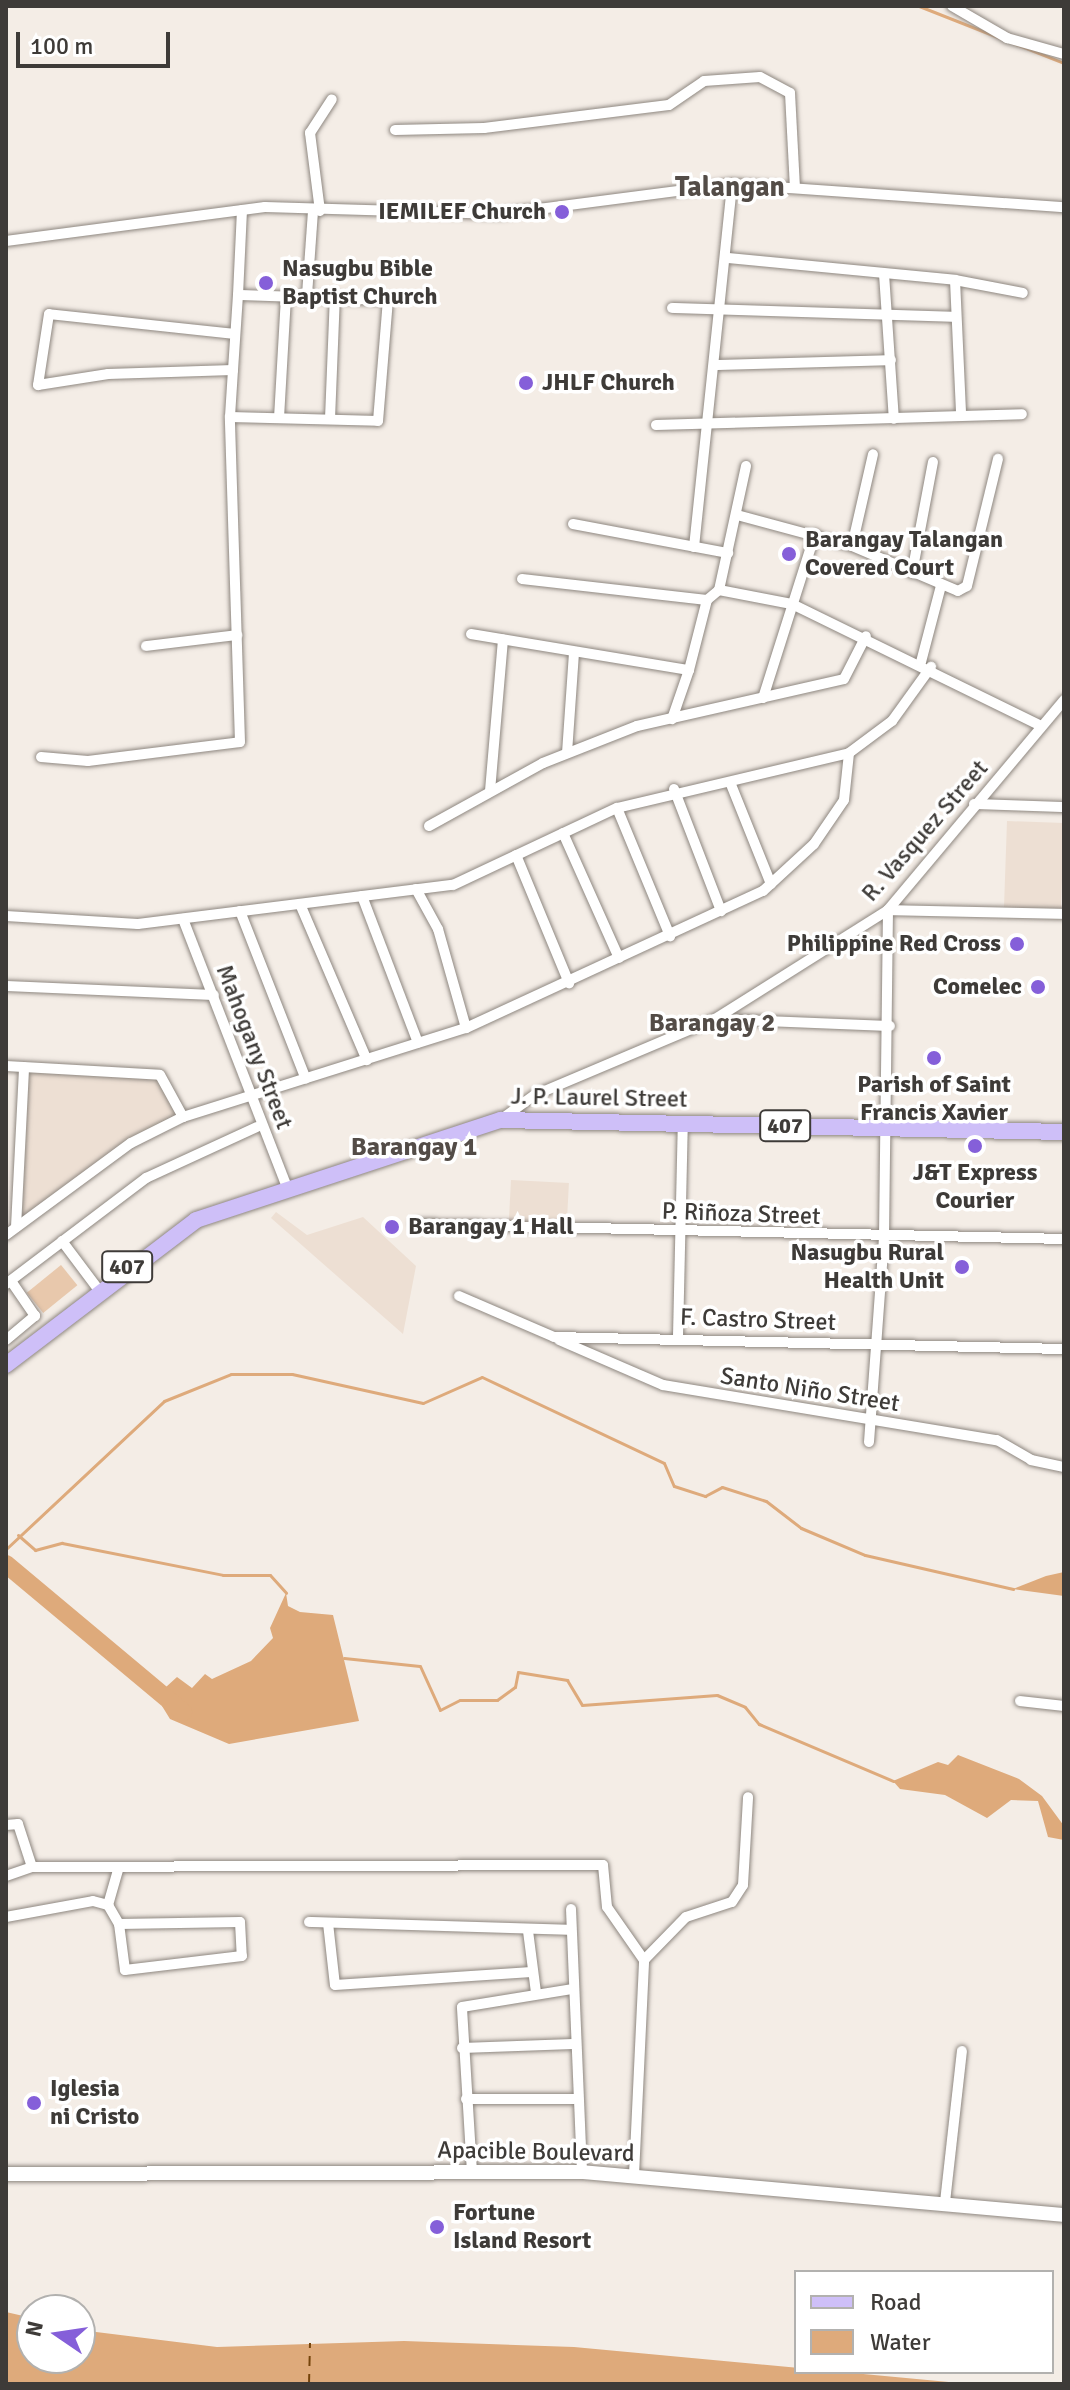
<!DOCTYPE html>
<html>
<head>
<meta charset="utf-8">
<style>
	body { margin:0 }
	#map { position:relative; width:1070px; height:2390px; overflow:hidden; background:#f4ede6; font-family:Signika,sans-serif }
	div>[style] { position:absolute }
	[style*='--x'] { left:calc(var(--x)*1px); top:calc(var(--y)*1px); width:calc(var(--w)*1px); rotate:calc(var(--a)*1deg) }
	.built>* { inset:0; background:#eddfd3; transform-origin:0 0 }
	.green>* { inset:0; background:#e8c8ac; transform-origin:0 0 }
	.water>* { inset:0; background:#deaa7b }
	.stream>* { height:3px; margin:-1.5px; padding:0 1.5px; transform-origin:1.5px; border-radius:1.5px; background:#deaa7b }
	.river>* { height:18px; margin:-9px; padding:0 9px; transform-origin:9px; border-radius:9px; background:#deaa7b }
	.ferry>* { height:2px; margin-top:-1px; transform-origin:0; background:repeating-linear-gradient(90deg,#75440b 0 10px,transparent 0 18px) }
	.roads { filter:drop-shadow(0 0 2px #8e8780) drop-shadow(0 0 2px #8e8780) }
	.street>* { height:10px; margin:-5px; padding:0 5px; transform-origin:5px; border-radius:5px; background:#fff }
	.secondary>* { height:14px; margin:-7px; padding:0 7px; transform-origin:7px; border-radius:7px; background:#fff }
	.primary>* { height:16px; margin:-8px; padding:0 8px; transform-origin:8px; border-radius:8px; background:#cebff8 }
	.dots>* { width:22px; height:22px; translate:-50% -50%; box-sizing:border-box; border:4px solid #fff; border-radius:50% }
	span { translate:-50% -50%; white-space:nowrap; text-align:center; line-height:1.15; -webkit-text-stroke:7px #fff; paint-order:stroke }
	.shield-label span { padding:2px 6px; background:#fff; border:2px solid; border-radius:6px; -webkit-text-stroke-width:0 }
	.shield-label { font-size:22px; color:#3e3b38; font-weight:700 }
	.poi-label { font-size:24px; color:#3e3b38; font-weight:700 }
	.right { translate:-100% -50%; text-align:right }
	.left { translate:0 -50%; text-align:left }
	.street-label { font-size:24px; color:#3e3b38 }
	.neighbourhood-label { font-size:26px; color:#534c47; font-weight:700 }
	.quarter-label { font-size:28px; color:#534c47; font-weight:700 }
	.frame { position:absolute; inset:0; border:8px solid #3e3b38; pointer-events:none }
	.legend { position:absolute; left:794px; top:2270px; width:260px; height:104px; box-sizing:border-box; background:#fff; border:2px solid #b2b1af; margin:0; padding:10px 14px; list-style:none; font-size:24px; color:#3e3b38 }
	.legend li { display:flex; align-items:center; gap:16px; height:40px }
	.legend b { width:40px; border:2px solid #b2b1af }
	.north { position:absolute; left:16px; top:2294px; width:80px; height:80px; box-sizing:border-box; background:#fff; border:2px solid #b2b1af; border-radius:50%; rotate:283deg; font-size:22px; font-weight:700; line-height:32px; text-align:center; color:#3e3b38 }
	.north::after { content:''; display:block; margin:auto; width:28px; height:36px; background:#855fd9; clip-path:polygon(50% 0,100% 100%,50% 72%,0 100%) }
	.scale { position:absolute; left:16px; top:32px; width:154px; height:36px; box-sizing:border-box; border:4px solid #3e3b38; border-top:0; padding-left:10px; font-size:24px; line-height:28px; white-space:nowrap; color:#3e3b38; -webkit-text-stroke:6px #fff; paint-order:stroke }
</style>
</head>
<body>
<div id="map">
	<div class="built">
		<i style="left:1007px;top:821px;width:57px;height:88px;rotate:2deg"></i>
		<i style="clip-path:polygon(29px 1072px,158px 1077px,180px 1115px,22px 1220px)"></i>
		<i style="left:511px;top:1180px;width:58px;height:43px;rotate:3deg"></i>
		<i style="clip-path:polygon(276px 1212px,307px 1235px,363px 1217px,416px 1266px,403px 1334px,271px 1218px)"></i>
	</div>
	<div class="green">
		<i style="left:61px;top:1265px;width:26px;height:44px;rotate:51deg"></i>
	</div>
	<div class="water">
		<i style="clip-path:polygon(1064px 1572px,1064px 1596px,1013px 1589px,1046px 1576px)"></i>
		<i style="clip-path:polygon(286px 1593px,288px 1606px,300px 1612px,333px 1615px,359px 1721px,229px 1744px,170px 1719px,162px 1706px,166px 1687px,177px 1677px,192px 1688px,205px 1674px,212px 1679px,251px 1661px,273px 1638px,270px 1628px)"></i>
		<i style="clip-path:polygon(958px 1755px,1019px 1779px,1042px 1796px,1064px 1826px,1064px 1840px,1048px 1837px,1038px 1801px,1011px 1800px,987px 1818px,945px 1795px,900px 1789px,893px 1781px,938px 1762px,948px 1765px)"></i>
		<i style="clip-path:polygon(6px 2312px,32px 2318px,32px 2358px,80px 2358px,80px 2330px,217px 2347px,404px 2341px,574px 2347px,970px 2384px,6px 2384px)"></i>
	</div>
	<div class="stream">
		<i style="--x:919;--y:6;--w:156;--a:21.5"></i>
		<i style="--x:18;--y:1535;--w:23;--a:41"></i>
		<i style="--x:35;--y:1550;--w:28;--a:-15"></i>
		<i style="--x:62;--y:1543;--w:164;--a:11.2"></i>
		<i style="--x:223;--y:1575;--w:47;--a:0"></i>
		<i style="--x:270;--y:1575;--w:24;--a:48"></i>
		<i style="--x:6;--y:1549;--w:216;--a:-43.1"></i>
		<i style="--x:164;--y:1401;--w:72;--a:-21.9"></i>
		<i style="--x:231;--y:1374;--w:61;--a:0"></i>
		<i style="--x:292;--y:1374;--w:134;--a:12.5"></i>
		<i style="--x:423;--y:1403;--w:64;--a:-23.8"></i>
		<i style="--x:482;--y:1377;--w:201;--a:25.3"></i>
		<i style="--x:664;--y:1463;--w:25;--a:67"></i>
		<i style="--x:674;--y:1486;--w:33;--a:18"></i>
		<i style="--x:705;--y:1496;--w:19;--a:-28"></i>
		<i style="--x:722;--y:1487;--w:46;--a:17.7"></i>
		<i style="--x:766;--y:1501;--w:44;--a:37.6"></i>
		<i style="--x:801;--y:1528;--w:69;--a:22.9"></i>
		<i style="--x:865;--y:1555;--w:152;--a:12.9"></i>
		<i style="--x:344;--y:1658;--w:76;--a:6"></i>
		<i style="--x:420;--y:1666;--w:48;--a:65.6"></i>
		<i style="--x:440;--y:1710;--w:22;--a:-27"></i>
		<i style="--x:460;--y:1700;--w:37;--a:0"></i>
		<i style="--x:497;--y:1700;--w:22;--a:-36"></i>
		<i style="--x:515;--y:1687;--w:15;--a:-79"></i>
		<i style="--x:518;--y:1672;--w:50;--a:9.3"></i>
		<i style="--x:567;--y:1680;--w:29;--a:59"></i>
		<i style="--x:582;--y:1705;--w:135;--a:-4.2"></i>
		<i style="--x:717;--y:1695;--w:30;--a:23"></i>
		<i style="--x:745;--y:1707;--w:22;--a:51"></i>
		<i style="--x:759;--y:1724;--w:146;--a:23"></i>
	</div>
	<div class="river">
		<i style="--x:6;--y:1564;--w:231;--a:39.9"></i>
	</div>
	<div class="ferry">
		<i style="--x:309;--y:2384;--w:41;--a:-88.6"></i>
	</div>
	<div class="roads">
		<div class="street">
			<i style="--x:952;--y:6;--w:64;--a:30.2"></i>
			<i style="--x:1007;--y:38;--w:59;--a:15.7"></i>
			<i style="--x:395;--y:130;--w:89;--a:-1.3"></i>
			<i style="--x:484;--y:128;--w:186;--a:-7.1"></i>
			<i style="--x:669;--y:105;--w:42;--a:-34.4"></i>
			<i style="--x:704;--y:81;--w:56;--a:-4.1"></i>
			<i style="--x:760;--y:77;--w:34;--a:28"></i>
			<i style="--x:790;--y:93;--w:94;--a:87"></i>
			<i style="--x:320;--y:211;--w:79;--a:-97.3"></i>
			<i style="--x:310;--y:133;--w:40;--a:-57.1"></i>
			<i style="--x:6;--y:241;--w:261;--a:-7.5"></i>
			<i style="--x:265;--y:207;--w:235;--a:1.7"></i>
			<i style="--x:500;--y:214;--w:234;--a:-7.4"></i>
			<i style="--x:732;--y:184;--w:333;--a:4"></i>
			<i style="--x:728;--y:258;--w:228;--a:5.5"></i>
			<i style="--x:955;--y:280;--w:132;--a:87.4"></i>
			<i style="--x:884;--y:274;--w:145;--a:86.1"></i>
			<i style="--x:955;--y:280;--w:69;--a:10.8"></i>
			<i style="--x:307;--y:295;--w:84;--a:-85.9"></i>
			<i style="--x:672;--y:308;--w:283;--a:1.8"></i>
			<i style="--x:235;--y:334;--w:187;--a:-173.9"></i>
			<i style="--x:49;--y:314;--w:72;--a:98.8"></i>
			<i style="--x:38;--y:385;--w:71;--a:-8.9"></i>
			<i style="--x:108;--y:374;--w:125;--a:-1.8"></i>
			<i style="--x:233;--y:370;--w:75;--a:-86.2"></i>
			<i style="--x:238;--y:295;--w:85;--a:-87.3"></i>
			<i style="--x:714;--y:365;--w:177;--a:-1.6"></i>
			<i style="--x:233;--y:370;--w:47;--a:93.7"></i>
			<i style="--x:230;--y:417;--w:148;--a:1.5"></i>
			<i style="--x:378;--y:421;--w:121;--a:-85.3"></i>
			<i style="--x:388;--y:300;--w:150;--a:-178.1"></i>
			<i style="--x:279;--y:418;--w:123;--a:-86.7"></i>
			<i style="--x:330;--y:419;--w:122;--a:-87.7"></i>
			<i style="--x:656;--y:425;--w:366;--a:-1.7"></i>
			<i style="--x:737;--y:515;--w:119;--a:15.1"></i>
			<i style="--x:852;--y:546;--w:115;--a:23"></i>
			<i style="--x:958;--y:591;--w:10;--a:-29"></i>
			<i style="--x:967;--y:586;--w:131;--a:-76.3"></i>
			<i style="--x:573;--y:524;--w:158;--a:10.6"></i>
			<i style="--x:852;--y:546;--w:94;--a:-77.1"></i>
			<i style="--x:694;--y:547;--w:365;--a:-84"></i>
			<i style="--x:912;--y:573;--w:113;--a:-79.3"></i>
			<i style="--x:522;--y:579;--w:186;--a:6.5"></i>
			<i style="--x:707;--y:600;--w:16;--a:-40"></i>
			<i style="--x:719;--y:590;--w:74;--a:10.9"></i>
			<i style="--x:792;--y:604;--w:277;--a:26.1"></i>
			<i style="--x:719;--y:590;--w:127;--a:-77.7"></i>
			<i style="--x:471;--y:634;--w:221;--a:9.4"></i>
			<i style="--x:689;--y:670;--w:52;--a:109.1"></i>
			<i style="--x:146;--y:646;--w:92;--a:-6.9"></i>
			<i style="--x:921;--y:662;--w:79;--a:-75.3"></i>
			<i style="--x:689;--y:670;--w:72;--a:-75.6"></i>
			<i style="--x:763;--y:698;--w:172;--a:-72.4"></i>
			<i style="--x:567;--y:753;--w:100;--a:-86"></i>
			<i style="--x:41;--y:757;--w:47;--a:4.9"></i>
			<i style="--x:88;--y:761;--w:153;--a:-7.1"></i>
			<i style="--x:240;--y:742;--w:325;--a:-91.8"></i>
			<i style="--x:730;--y:782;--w:110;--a:68.1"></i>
			<i style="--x:674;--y:789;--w:131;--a:68.9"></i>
			<i style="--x:490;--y:791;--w:152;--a:-85.1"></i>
			<i style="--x:974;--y:804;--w:90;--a:1.9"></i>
			<i style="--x:617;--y:808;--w:139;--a:67.5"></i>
			<i style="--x:429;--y:826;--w:130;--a:-28.9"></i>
			<i style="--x:543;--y:763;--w:101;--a:-21.5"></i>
			<i style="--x:637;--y:726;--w:212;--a:-12.8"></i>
			<i style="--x:844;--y:679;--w:48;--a:-62.9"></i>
			<i style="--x:563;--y:833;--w:137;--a:65.9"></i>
			<i style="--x:516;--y:855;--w:139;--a:67.5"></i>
			<i style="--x:416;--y:889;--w:46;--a:61.2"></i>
			<i style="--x:438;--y:929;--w:103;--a:74.2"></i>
			<i style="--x:362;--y:896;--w:157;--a:69.1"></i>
			<i style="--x:300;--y:904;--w:170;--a:66.8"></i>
			<i style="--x:240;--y:911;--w:180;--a:68.6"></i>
			<i style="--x:6;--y:916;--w:132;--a:3.5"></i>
			<i style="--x:138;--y:924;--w:317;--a:-7.1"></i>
			<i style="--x:453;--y:885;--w:181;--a:-25.2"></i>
			<i style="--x:617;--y:808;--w:238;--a:-13.3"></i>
			<i style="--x:849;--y:753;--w:54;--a:-36.7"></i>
			<i style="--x:892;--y:721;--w:67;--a:-54.2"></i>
			<i style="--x:183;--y:919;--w:291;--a:68.8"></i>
			<i style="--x:6;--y:986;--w:208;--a:2.5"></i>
			<i style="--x:715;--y:1019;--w:175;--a:2.3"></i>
			<i style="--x:6;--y:1066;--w:154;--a:3.3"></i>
			<i style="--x:160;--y:1075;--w:48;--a:61.3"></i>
			<i style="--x:503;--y:1118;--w:39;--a:-36"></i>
			<i style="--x:535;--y:1095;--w:195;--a:-22.9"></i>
			<i style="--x:715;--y:1019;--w:204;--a:-32.2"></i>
			<i style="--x:888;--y:910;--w:274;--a:-50"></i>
			<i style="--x:415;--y:1224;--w:649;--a:1.32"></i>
			<i style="--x:16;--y:1227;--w:160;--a:-87.1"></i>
			<i style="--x:6;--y:1235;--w:155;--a:-36.4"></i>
			<i style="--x:131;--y:1143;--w:58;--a:-26.6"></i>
			<i style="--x:183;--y:1117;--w:297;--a:-17.5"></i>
			<i style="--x:466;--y:1028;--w:327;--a:-24.8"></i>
			<i style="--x:763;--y:891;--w:69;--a:-42.7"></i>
			<i style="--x:814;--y:844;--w:53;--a:-55.7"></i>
			<i style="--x:844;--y:800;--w:47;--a:-83.9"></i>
			<i style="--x:62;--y:1241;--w:60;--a:53.1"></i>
			<i style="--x:6;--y:1284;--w:176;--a:-37.1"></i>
			<i style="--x:146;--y:1178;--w:122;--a:-24.7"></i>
			<i style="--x:459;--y:1296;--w:103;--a:23.3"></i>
			<i style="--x:554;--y:1337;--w:510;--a:1.35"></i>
			<i style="--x:678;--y:1336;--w:213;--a:-88.7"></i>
			<i style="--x:6;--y:1340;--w:38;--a:-40"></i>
			<i style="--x:35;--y:1316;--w:42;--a:-124.4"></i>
			<i style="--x:559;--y:1340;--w:113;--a:23.4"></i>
			<i style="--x:663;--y:1385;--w:338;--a:9.4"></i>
			<i style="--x:997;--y:1440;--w:39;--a:30"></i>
			<i style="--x:1031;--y:1460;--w:34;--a:12"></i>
			<i style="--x:869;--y:1442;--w:206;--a:-85.8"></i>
			<i style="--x:884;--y:1237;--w:327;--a:-89.3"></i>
			<i style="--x:888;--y:910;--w:176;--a:1.3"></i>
			<i style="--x:1020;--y:1701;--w:44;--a:6.5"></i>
			<i style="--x:6;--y:1825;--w:12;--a:-5"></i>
			<i style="--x:18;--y:1824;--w:45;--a:72"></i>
			<i style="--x:6;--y:1876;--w:28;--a:-19"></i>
			<i style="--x:32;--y:1867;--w:571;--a:-0.2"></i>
			<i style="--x:603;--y:1865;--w:42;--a:84.6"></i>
			<i style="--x:607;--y:1907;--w:65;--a:55.1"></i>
			<i style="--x:108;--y:1905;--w:37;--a:-74"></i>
			<i style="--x:571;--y:1909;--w:263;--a:87.6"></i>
			<i style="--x:6;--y:1917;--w:88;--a:-10.4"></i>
			<i style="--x:93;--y:1901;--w:16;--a:15"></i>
			<i style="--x:108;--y:1905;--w:22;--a:60"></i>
			<i style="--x:119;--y:1924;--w:121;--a:-0.9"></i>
			<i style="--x:240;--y:1922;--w:34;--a:87"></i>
			<i style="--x:242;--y:1956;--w:118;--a:173.2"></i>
			<i style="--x:125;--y:1970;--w:46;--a:-97.4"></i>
			<i style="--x:309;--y:1922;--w:262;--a:1.7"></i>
			<i style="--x:328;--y:1923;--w:62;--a:83.6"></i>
			<i style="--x:335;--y:1985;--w:197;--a:-3.8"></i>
			<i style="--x:528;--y:1931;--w:63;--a:82.6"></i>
			<i style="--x:462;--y:2048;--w:111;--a:-2.1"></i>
			<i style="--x:466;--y:2099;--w:108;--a:0"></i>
			<i style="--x:472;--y:2172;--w:165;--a:-93.5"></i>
			<i style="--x:462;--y:2007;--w:111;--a:-9.3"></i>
			<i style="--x:634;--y:2175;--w:215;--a:-87.3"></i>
			<i style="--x:644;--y:1960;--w:60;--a:-45.7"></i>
			<i style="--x:686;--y:1917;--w:48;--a:-18.1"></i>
			<i style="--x:732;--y:1902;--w:20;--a:-57"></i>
			<i style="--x:743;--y:1885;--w:88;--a:-86.7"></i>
			<i style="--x:945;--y:2202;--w:152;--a:-83.6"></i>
		</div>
		<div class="secondary">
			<i style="--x:6;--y:2174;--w:576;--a:-0.2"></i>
			<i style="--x:582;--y:2172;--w:484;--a:5.1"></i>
		</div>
		<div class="primary">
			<i style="--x:6;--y:1365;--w:239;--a:-37.3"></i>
			<i style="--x:196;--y:1220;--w:321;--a:-18.2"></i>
			<i style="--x:501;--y:1120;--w:563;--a:1.22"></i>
		</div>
	</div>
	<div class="dots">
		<i style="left:562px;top:212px;background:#855fd9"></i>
		<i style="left:266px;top:283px;background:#855fd9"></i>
		<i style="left:526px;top:383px;background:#855fd9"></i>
		<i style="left:789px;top:554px;background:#855fd9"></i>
		<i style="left:1017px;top:944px;background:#855fd9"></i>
		<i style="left:1038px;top:987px;background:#855fd9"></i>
		<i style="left:934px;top:1058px;background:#855fd9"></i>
		<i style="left:975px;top:1146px;background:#855fd9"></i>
		<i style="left:392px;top:1227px;background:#855fd9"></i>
		<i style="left:962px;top:1267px;background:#855fd9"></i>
		<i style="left:34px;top:2103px;background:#855fd9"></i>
		<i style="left:437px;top:2227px;background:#855fd9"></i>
	</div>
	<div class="shield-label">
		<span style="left:785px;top:1126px">407</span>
		<span style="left:127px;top:1267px">407</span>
	</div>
	<div class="poi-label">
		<span class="right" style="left:546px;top:212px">IEMILEF Church</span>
		<span class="left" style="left:282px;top:283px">Nasugbu Bible<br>Baptist Church</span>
		<span class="left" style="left:542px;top:383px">JHLF Church</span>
		<span class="left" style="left:805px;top:554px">Barangay Talangan<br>Covered Court</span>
		<span class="right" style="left:1001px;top:944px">Philippine Red Cross</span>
		<span class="right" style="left:1022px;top:987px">Comelec</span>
		<span style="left:934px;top:1099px">Parish of Saint<br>Francis Xavier</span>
		<span style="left:975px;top:1187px">J&amp;T Express<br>Courier</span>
		<span class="left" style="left:408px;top:1227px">Barangay 1 Hall</span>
		<span class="right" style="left:944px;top:1267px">Nasugbu Rural<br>Health Unit</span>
		<span class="left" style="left:50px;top:2103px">Iglesia<br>ni Cristo</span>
		<span class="left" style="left:453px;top:2227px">Fortune<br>Island Resort</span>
	</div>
	<div class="street-label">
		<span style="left:925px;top:831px;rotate:-49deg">R. Vasquez Street</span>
		<span style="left:254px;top:1047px;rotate:69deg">Mahogany Street</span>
		<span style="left:599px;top:1098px;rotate:1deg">J. P. Laurel Street</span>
		<span style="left:741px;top:1214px;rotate:2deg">P. Riñoza Street</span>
		<span style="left:758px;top:1320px;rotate:2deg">F. Castro Street</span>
		<span style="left:810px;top:1390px;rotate:9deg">Santo Niño Street</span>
		<span style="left:536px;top:2152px;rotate:1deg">Apacible Boulevard</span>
	</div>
	<div class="neighbourhood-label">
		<span style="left:712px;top:1024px">Barangay 2</span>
		<span style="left:414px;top:1148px">Barangay 1</span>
	</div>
	<div class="quarter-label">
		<span style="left:730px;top:187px">Talangan</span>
	</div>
	<div class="frame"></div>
	<ul class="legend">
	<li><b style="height:10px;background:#cebff8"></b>Road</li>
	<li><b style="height:22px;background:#deaa7b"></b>Water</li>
	</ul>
	<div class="north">N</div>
	<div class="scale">100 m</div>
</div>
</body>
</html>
